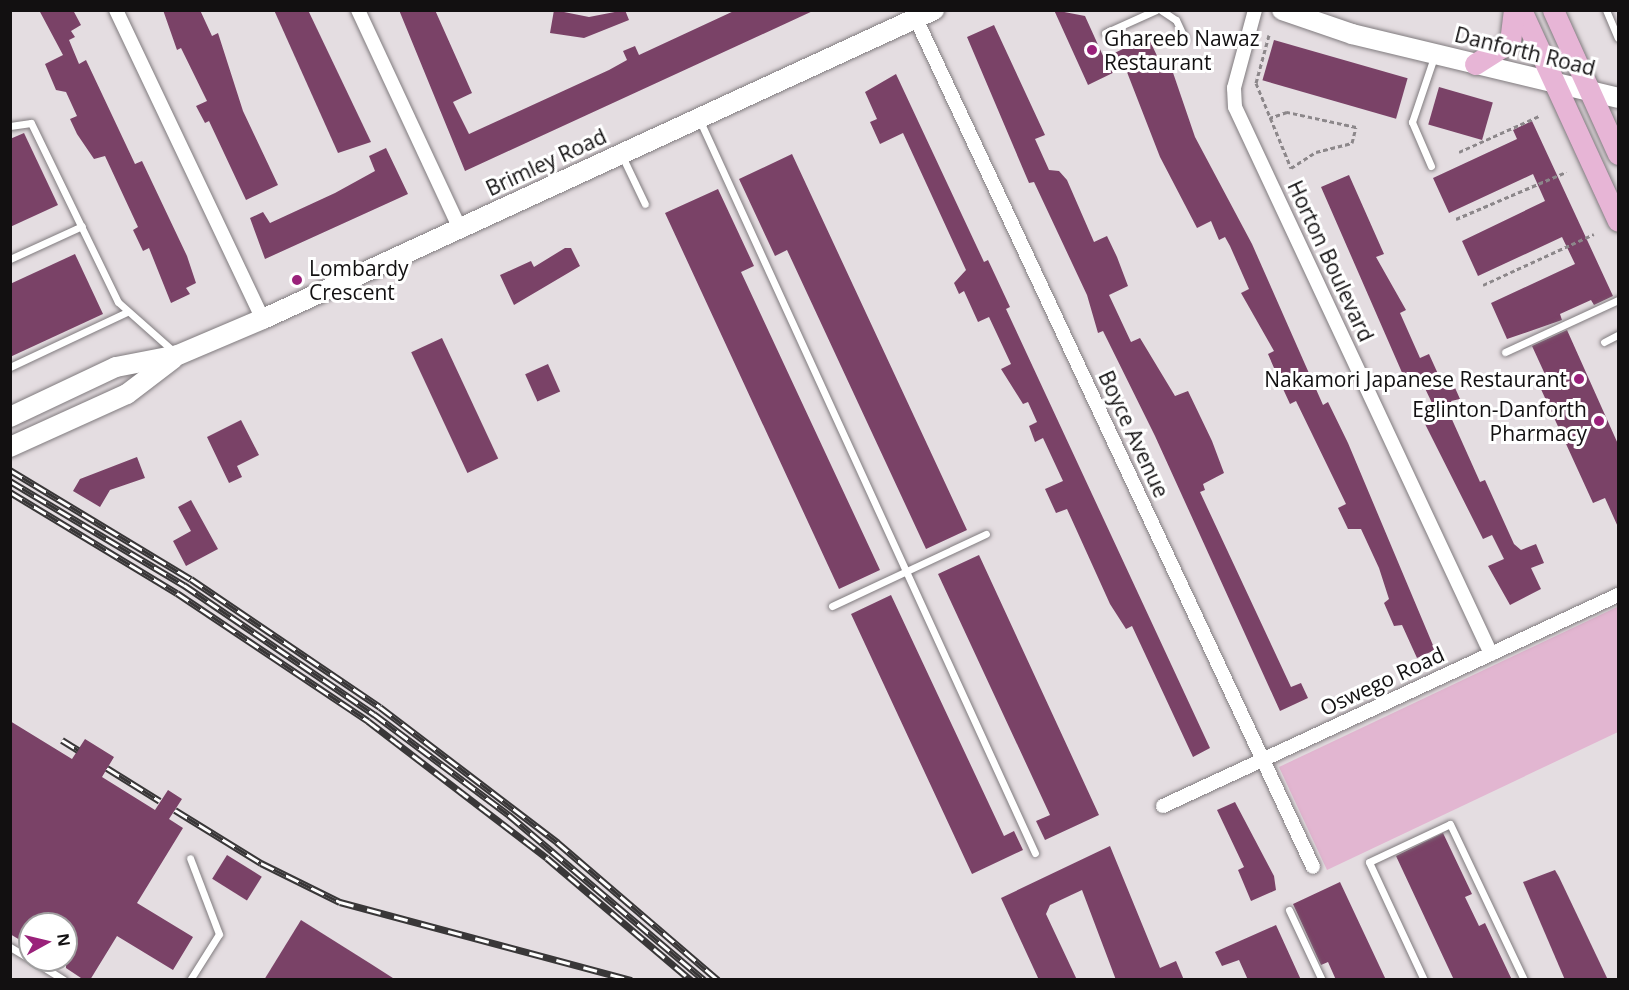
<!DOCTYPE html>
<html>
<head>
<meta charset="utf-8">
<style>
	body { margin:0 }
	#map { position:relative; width:1629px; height:990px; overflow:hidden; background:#e4dde1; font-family:"Open Sans",sans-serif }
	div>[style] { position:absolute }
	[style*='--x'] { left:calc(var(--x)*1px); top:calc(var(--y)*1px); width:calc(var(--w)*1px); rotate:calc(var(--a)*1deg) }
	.green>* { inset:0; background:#e2b6d1 }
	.building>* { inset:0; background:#7a4267; transform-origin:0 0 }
	.path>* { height:3px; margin-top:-1.5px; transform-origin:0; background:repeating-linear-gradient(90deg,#8c878a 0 4.5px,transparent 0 7.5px) }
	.roads { filter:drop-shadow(0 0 2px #807b7e) drop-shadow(0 0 2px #807b7e) }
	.lane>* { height:7px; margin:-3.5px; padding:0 3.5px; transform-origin:3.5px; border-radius:3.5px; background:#fff }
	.street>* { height:14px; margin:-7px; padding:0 7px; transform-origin:7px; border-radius:7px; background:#fff }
	.secondary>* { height:20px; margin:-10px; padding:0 10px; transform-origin:10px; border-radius:10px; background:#fff }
	.primary>* { height:21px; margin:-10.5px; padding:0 10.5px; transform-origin:10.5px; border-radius:10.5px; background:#e7b5d6 }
	.rail>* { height:7px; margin-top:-3.5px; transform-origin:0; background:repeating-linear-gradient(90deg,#fff 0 14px,#393738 0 28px); box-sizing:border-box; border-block:2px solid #393738 }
	.dots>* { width:16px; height:16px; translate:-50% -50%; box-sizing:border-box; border:3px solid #fff; border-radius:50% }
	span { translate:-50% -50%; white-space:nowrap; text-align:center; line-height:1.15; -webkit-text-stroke:6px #fff; paint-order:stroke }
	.poi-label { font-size:21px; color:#121011 }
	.left { translate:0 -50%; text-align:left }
	.right { translate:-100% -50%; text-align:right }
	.street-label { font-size:21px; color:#121011 }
	.frame { position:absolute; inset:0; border:12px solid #121011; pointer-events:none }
	.north { position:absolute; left:18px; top:912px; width:60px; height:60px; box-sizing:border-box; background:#fff; border:2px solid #a09fa0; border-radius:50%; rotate:82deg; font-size:16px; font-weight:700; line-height:24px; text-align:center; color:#121011 }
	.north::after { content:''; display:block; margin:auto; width:21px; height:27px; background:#9a217a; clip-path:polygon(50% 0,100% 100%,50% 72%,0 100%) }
</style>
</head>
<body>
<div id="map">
	<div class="green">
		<i style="clip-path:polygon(1617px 607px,1618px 732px,1327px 870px,1279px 767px)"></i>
	</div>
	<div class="building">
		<i style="clip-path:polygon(39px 10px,73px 10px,81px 25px,71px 31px,75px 37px,69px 40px,79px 64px,86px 60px,135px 164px,142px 161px,187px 256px,196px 283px,186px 288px,190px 294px,171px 303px,149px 248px,143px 251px,133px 230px,138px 227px,105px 156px,94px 159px,77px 134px,70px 119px,77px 116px,66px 92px,56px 90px,45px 64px,63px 55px)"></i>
		<i style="clip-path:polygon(163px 10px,200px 10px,212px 36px,218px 33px,243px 111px,278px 185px,246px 200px,209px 121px,205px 123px,196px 106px,207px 101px,181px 48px,177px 50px)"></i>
		<i style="clip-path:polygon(274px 10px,308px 10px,371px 142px,338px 153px)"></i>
		<i style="clip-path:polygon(399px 10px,435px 10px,472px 93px,453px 102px,469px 134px,609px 70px,627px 60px,623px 51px,635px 46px,639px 55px,736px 10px,815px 10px,465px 171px)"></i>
		<i style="clip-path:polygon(554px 10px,589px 17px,625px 10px,629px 20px,584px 38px,550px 33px)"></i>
		<i style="clip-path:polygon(1054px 10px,1085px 16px,1104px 58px,1148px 37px,1160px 62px,1168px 58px,1195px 137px,1252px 244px,1323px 405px,1328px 402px,1348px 443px,1435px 650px,1417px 658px,1402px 625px,1394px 626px,1384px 603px,1389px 599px,1379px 568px,1361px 529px,1348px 529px,1338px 508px,1346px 504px,1296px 401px,1290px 404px,1284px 391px,1268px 354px,1274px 351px,1241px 293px,1249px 289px,1230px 246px,1225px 237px,1219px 240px,1211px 221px,1197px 228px,1160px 157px,1125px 67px,1088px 85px)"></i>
		<i style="clip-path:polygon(994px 25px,1045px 135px,1035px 139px,1049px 170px,1059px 171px,1067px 180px,1094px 242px,1107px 236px,1117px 257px,1128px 286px,1109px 295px,1131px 342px,1140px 338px,1175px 396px,1188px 391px,1212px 441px,1224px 473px,1203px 484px,1205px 490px,1200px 492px,1291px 687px,1301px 683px,1308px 698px,1280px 711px,1155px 436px,1103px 331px,1098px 333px,1087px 295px,1034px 182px,1029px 183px,967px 37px)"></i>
		<i style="left:1274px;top:40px;width:139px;height:42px;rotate:16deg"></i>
		<i style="clip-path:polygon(896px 74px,984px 262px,988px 260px,996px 277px,1010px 307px,1006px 309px,1210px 748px,1193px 757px,1132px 626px,1126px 629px,1110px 604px,1067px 509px,1056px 513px,1045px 489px,1063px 481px,1043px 438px,1035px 442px,1029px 426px,1037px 422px,1028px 402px,1023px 404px,1001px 369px,1011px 364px,989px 317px,978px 322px,964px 291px,959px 294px,954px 283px,966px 270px,903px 133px,880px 144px,870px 122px,877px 119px,865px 92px)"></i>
		<i style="left:1439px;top:87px;width:56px;height:39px;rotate:16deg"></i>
		<i style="clip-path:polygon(1532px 121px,1613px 296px,1594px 305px,1591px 300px,1560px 314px,1562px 320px,1507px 339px,1491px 303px,1575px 264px,1562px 237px,1478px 276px,1462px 241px,1545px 201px,1533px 174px,1449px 213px,1433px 178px,1517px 139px,1513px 130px)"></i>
		<i style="clip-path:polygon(24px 133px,58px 205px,10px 227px,10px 139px)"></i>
		<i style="clip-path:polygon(386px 148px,408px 194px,265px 259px,250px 218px,263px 212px,270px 223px,335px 193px,375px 171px,369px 156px)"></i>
		<i style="clip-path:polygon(792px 154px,967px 530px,926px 549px,787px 250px,775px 256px,739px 179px)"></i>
		<i style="clip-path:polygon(1349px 175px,1384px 254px,1376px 257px,1406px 310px,1400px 313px,1420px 358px,1429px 354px,1443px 385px,1452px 381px,1460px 399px,1451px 401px,1456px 412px,1450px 415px,1480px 482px,1485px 480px,1514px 544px,1521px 550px,1536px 544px,1544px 563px,1531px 568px,1541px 589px,1510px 605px,1488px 566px,1504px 559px,1492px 535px,1483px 539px,1426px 426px,1419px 409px,1432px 403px,1420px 378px,1407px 384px,1321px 187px)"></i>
		<i style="clip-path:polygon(718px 189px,754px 266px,741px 272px,880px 570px,839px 589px,665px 213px)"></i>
		<i style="clip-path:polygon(565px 248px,571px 248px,580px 266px,514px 305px,500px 275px,531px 261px,534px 267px)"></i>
		<i style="clip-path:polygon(75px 254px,103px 314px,10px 357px,10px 284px)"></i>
		<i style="clip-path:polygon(1567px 330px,1618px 444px,1618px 527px,1605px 498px,1593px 503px,1540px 387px,1549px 383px,1532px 346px)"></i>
		<i style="left:442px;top:338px;width:133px;height:34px;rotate:65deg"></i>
		<i style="left:548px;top:364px;width:30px;height:25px;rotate:66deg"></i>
		<i style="clip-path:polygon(241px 420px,259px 455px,237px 466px,242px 477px,229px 483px,207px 437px)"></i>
		<i style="clip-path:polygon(137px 457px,145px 478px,110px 490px,100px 507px,73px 491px,80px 479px)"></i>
		<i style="clip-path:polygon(191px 500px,218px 549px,186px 566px,173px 541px,191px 531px,178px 507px)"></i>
		<i style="clip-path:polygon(979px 555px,1099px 815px,1045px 840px,1036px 821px,1050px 815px,938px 574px)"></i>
		<i style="clip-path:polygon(891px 595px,1004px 836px,1014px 831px,1023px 850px,972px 874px,851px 614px)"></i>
		<i style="clip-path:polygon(10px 721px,72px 759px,85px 739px,114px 757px,102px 777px,155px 810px,168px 790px,182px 799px,169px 819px,183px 828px,137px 903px,193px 937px,173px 970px,117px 936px,90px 980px,84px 980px,66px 968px,66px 924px,30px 924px,30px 946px,10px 934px)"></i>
		<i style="clip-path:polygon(1235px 802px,1274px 876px,1276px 890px,1251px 901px,1238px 870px,1244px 867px,1217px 810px)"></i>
		<i style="clip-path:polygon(1443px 833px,1472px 894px,1465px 897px,1479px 926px,1485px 923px,1512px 980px,1454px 980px,1396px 856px)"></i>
		<i style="clip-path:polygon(1110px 846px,1160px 968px,1176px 961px,1184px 980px,1116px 980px,1082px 890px,1050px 905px,1046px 914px,1077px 980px,1039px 980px,1001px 898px)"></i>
		<i style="left:227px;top:855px;width:41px;height:28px;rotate:32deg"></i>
		<i style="clip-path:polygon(1555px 870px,1559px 877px,1608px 980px,1565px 980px,1523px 882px)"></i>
		<i style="clip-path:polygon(1340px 882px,1386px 980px,1336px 980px,1328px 962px,1321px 965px,1293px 904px)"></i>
		<i style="clip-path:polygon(301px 920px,371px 964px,396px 980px,264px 980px)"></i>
		<i style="clip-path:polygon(1276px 925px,1301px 980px,1248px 980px,1239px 960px,1222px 966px,1215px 952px)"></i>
	</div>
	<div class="path">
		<i style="--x:1269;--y:35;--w:50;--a:105.2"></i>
		<i style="--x:1256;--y:83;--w:92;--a:67.6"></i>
		<i style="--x:1291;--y:168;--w:30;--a:-33"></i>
		<i style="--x:1316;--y:152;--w:37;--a:-14"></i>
		<i style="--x:1352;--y:143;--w:16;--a:-76"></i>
		<i style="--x:1356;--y:127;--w:71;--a:-167.7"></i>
		<i style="--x:1287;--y:112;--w:18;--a:161"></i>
		<i style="--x:1459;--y:152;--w:88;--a:-24.2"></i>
		<i style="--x:1456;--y:219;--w:120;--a:-23.1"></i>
		<i style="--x:1483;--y:285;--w:122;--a:-24.7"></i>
	</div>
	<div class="roads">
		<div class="lane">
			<i style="--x:1161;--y:10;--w:18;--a:34"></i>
			<i style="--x:1176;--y:20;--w:21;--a:65"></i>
			<i style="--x:1606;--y:10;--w:30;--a:67"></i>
			<i style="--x:1105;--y:33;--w:56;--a:-24.3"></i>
			<i style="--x:700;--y:121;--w:805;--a:65.41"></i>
			<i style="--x:10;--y:126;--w:21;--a:-8"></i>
			<i style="--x:31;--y:123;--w:199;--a:64.1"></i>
			<i style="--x:118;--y:302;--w:74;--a:41.7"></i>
			<i style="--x:622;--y:156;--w:53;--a:64.4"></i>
			<i style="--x:1431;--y:166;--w:48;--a:-113.4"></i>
			<i style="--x:1412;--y:122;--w:69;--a:-71.3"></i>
			<i style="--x:10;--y:259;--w:79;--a:-24.6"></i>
			<i style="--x:1604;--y:342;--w:16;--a:-27"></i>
			<i style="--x:1505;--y:352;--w:124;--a:-24.7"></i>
			<i style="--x:10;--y:367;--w:129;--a:-25.2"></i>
			<i style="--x:832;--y:606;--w:170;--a:-25.1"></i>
			<i style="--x:1289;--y:910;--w:77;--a:64.8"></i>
			<i style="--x:10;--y:947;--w:23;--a:31"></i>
			<i style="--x:32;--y:960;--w:38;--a:32"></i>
			<i style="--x:190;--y:980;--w:54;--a:-57.8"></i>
			<i style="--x:219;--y:934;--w:81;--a:-110.9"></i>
			<i style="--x:1424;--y:980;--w:130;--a:-115"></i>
			<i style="--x:1369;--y:862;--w:89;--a:-25.1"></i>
			<i style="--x:1450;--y:824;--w:173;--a:64.6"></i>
		</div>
		<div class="street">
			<i style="--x:116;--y:10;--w:342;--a:64.6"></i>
			<i style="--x:358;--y:10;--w:242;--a:65"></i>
			<i style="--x:1255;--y:10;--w:81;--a:105.1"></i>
			<i style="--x:1234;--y:88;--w:19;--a:87"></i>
			<i style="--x:1235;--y:107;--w:604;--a:64.92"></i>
			<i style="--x:916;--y:19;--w:936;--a:64.91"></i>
			<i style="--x:1163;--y:806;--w:502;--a:-24.88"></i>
		</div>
		<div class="secondary">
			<i style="--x:1282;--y:10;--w:74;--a:18.9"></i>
			<i style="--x:1352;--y:34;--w:274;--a:13.5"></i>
			<i style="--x:10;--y:417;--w:117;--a:-25.3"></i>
			<i style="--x:116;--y:367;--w:63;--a:-11"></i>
			<i style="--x:178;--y:355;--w:92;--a:-23"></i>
			<i style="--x:263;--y:319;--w:739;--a:-24.73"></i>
			<i style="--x:10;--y:447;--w:128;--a:-24.4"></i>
			<i style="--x:127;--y:394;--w:58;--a:-37.3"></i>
		</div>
		<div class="primary">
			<i style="--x:1521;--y:10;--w:232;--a:65.3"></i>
			<i style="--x:1553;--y:10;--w:158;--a:65.7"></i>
			<i style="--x:1475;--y:64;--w:41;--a:-32.2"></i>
			<i style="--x:1510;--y:42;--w:32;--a:-83"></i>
		</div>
	</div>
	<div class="rail">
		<i style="--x:10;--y:470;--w:211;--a:31.1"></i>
		<i style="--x:191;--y:579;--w:228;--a:34.1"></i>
		<i style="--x:380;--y:707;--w:223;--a:37.3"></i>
		<i style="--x:557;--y:842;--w:212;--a:40.6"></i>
		<i style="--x:10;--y:481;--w:203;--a:30.9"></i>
		<i style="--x:184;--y:585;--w:230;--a:34.2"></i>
		<i style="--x:374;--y:714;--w:169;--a:36.8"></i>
		<i style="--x:509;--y:815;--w:255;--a:40.2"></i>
		<i style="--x:10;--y:492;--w:195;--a:31.2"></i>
		<i style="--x:177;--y:593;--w:230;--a:33.8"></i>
		<i style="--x:368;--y:721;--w:225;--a:37.4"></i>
		<i style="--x:547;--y:858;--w:189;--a:40.3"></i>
		<i style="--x:62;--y:740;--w:19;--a:32"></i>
		<i style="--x:107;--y:768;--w:62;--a:31.9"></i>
		<i style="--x:175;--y:810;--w:101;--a:31.6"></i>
		<i style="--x:261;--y:863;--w:88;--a:26.3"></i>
		<i style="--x:340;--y:902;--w:302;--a:15"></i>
	</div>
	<div class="dots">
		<i style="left:1092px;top:50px;background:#9a217a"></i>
		<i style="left:297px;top:280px;background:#9a217a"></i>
		<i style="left:1579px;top:379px;background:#9a217a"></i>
		<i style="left:1599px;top:421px;background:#9a217a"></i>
	</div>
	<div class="poi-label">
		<span class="left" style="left:1104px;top:50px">Ghareeb Nawaz<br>Restaurant</span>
		<span class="left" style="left:309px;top:280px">Lombardy<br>Crescent</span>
		<span class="right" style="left:1567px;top:379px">Nakamori Japanese Restaurant</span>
		<span class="right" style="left:1587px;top:421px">Eglinton-Danforth<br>Pharmacy</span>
	</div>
	<div class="street-label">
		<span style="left:1525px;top:51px;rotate:14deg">Danforth Road</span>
		<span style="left:546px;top:162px;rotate:-25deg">Brimley Road</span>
		<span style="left:1331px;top:261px;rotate:65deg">Horton Boulevard</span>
		<span style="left:1134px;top:434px;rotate:65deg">Boyce Avenue</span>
		<span style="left:1382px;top:681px;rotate:-25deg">Oswego Road</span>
	</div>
	<div class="frame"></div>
	<div class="north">N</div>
</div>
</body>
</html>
